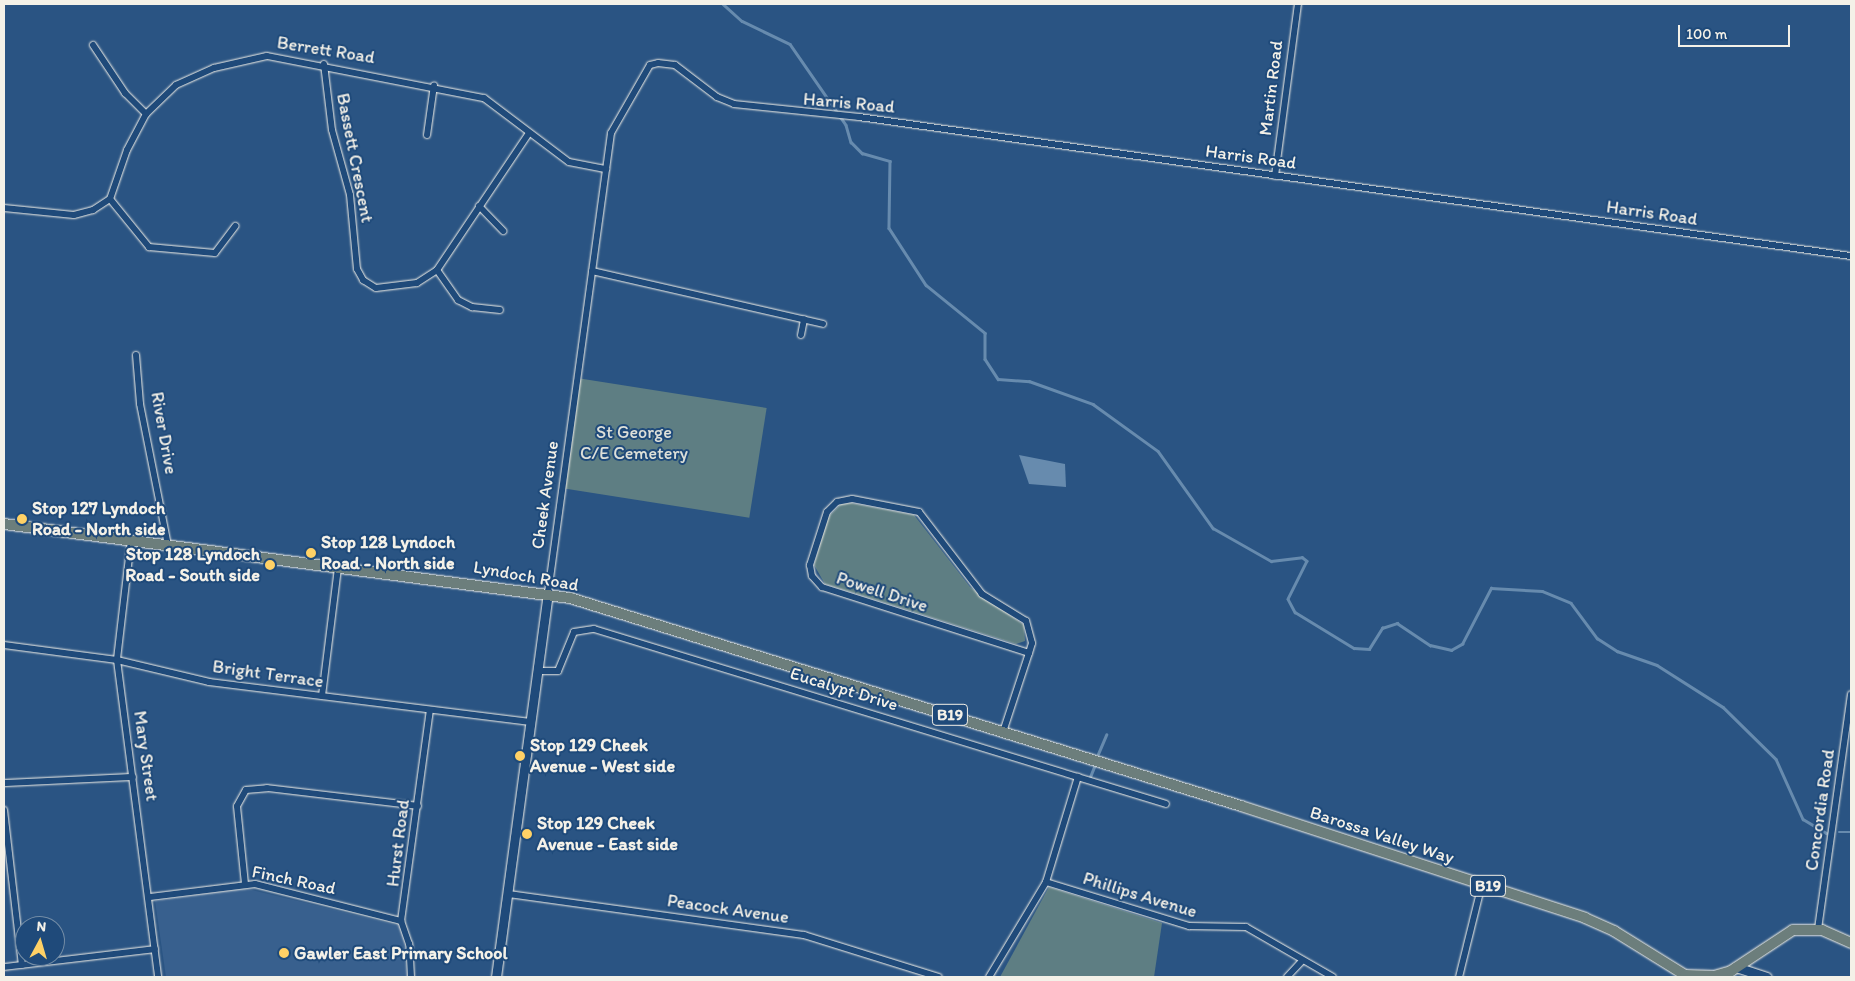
<!DOCTYPE html>
<html>
<head>
<meta charset="utf-8">
<style>
	body { margin:0 }
	#map { position:relative; width:1855px; height:981px; overflow:hidden; background:#2a5483; font-family:Itim,sans-serif }
	div>[style] { position:absolute }
	[style*='--x'] { left:calc(var(--x)*1px); top:calc(var(--y)*1px); width:calc(var(--w)*1px); rotate:calc(var(--a)*1deg) }
	.built>* { inset:0; background:#38608e }
	.green>* { inset:0; background:#5e7e83; transform-origin:0 0 }
	.water>* { inset:0; background:#678bae }
	.stream>* { height:2.5px; margin:-1.25px; padding:0 1.25px; transform-origin:1.25px; border-radius:1.25px; background:#678bae }
	.roads { filter:drop-shadow(0 0 1px #f4f1e8) drop-shadow(0 0 1px #f4f1e8) }
	.street>* { height:6px; margin:-3px; padding:0 3px; transform-origin:3px; border-radius:3px; background:#1f4a7a }
	.secondary>* { height:9px; margin:-4.5px; padding:0 4.5px; transform-origin:4.5px; border-radius:4.5px; background:#1f4a7a }
	.primary>* { height:10px; margin:-5px; padding:0 5px; transform-origin:5px; border-radius:5px; background:#6c7e7c }
	.dots>* { width:14px; height:14px; translate:-50% -50%; box-sizing:border-box; border:2px solid #1f4a7a; border-radius:50% }
	span { translate:-50% -50%; white-space:nowrap; text-align:center; line-height:1.15; -webkit-text-stroke:4px #1f4a7a; paint-order:stroke }
	.shield-label span { padding:1px 4px; background:#1f4a7a; border:1px solid; border-radius:4px; -webkit-text-stroke-width:0 }
	.shield-label { font-size:16px; color:#f4f1e8; font-weight:700 }
	.street-label { font-size:18px; color:#f4f1e8 }
	.park-label { font-size:18px; color:#dee0d9 }
	.poi-label { font-size:18px; color:#f4f1e8; font-weight:700 }
	.left { translate:0 -50%; text-align:left }
	.right { translate:-100% -50%; text-align:right }
	.frame { position:absolute; inset:0; border:5px solid #f4f1e8; pointer-events:none }
	.north { position:absolute; left:15px; top:916px; width:50px; height:50px; box-sizing:border-box; background:#1f4a7a; border:1px solid #748da6; border-radius:50%; rotate:6deg; font-size:14px; font-weight:700; line-height:20px; text-align:center; color:#f4f1e8 }
	.north::after { content:''; display:block; margin:auto; width:18px; height:22px; background:#ffd166; clip-path:polygon(50% 0,100% 100%,50% 72%,0 100%) }
	.scale { position:absolute; left:1678px; top:25px; width:112px; height:22px; box-sizing:border-box; border:2px solid #f4f1e8; border-top:0; padding-left:6px; font-size:15px; line-height:18px; white-space:nowrap; color:#f4f1e8; -webkit-text-stroke:4px #1f4a7a; paint-order:stroke }
</style>
</head>
<body>
<div id="map">
	<div class="built">
		<i style="clip-path:polygon(244px 888px,397px 925px,403px 930px,407px 977px,166px 977px,155px 901px)"></i>
	</div>
	<div class="green">
		<i style="left:577px;top:378px;width:192px;height:111px;rotate:9deg"></i>
		<i style="clip-path:polygon(851px 503px,914px 515px,970px 587px,1024px 625px,1025px 641px,1016px 644px,825px 584px,814px 565px,828px 517px,841px 504px)"></i>
		<i style="clip-path:polygon(1049px 887px,1162px 923px,1154px 977px,1000px 977px)"></i>
	</div>
	<div class="water">
		<i style="clip-path:polygon(1019px 455px,1065px 464px,1066px 487px,1029px 484px)"></i>
	</div>
	<div class="stream">
		<i style="--x:723;--y:4;--w:25;--a:42"></i>
		<i style="--x:742;--y:21;--w:53;--a:25.6"></i>
		<i style="--x:790;--y:44;--w:98;--a:55.3"></i>
		<i style="--x:846;--y:125;--w:18;--a:74"></i>
		<i style="--x:851;--y:142;--w:16;--a:45"></i>
		<i style="--x:862;--y:153;--w:29;--a:16"></i>
		<i style="--x:890;--y:161;--w:67;--a:90.9"></i>
		<i style="--x:889;--y:228;--w:68;--a:57"></i>
		<i style="--x:926;--y:285;--w:76;--a:39.1"></i>
		<i style="--x:985;--y:333;--w:26;--a:90"></i>
		<i style="--x:985;--y:359;--w:24;--a:57"></i>
		<i style="--x:998;--y:379;--w:31;--a:4"></i>
		<i style="--x:1029;--y:381;--w:68;--a:19.8"></i>
		<i style="--x:1093;--y:404;--w:80;--a:35.9"></i>
		<i style="--x:1158;--y:451;--w:95;--a:54.5"></i>
		<i style="--x:1213;--y:528;--w:67;--a:29.6"></i>
		<i style="--x:1271;--y:561;--w:31;--a:-7"></i>
		<i style="--x:1302;--y:557;--w:6;--a:39"></i>
		<i style="--x:1307;--y:561;--w:42;--a:116.6"></i>
		<i style="--x:1288;--y:599;--w:15;--a:62"></i>
		<i style="--x:1295;--y:612;--w:69;--a:31.4"></i>
		<i style="--x:1354;--y:648;--w:15;--a:4"></i>
		<i style="--x:1369;--y:649;--w:25;--a:-58"></i>
		<i style="--x:1382;--y:628;--w:16;--a:-18"></i>
		<i style="--x:1397;--y:623;--w:40;--a:34"></i>
		<i style="--x:1430;--y:645;--w:22;--a:13"></i>
		<i style="--x:1451;--y:650;--w:13;--a:-29"></i>
		<i style="--x:1462;--y:644;--w:63;--a:-62.6"></i>
		<i style="--x:1491;--y:588;--w:51;--a:3.4"></i>
		<i style="--x:1542;--y:591;--w:31;--a:22"></i>
		<i style="--x:1571;--y:603;--w:44;--a:53.4"></i>
		<i style="--x:1597;--y:638;--w:24;--a:33"></i>
		<i style="--x:1617;--y:651;--w:42;--a:19.3"></i>
		<i style="--x:1657;--y:665;--w:78;--a:32.5"></i>
		<i style="--x:1723;--y:707;--w:74;--a:44.5"></i>
		<i style="--x:1776;--y:759;--w:66;--a:65.8"></i>
		<i style="--x:1803;--y:819;--w:27;--a:31"></i>
		<i style="--x:1098;--y:754;--w:21;--a:-67"></i>
		<i style="--x:1090;--y:777;--w:11;--a:-68"></i>
		<i style="--x:1839;--y:832;--w:12;--a:0"></i>
	</div>
	<div class="roads">
		<div class="street">
			<i style="--x:93;--y:45;--w:58;--a:56.3"></i>
			<i style="--x:125;--y:93;--w:30;--a:45"></i>
			<i style="--x:324;--y:64;--w:66;--a:83.1"></i>
			<i style="--x:332;--y:130;--w:67;--a:74.5"></i>
			<i style="--x:350;--y:195;--w:74;--a:84.6"></i>
			<i style="--x:357;--y:269;--w:13;--a:61"></i>
			<i style="--x:363;--y:280;--w:15;--a:32"></i>
			<i style="--x:376;--y:288;--w:41;--a:-7"></i>
			<i style="--x:417;--y:283;--w:24;--a:-33"></i>
			<i style="--x:437;--y:270;--w:165;--a:-56.1"></i>
			<i style="--x:427;--y:135;--w:50;--a:-82"></i>
			<i style="--x:1275;--y:176;--w:174;--a:-82.4"></i>
			<i style="--x:110;--y:199;--w:62;--a:50.9"></i>
			<i style="--x:149;--y:247;--w:66;--a:5.2"></i>
			<i style="--x:215;--y:253;--w:34;--a:-53"></i>
			<i style="--x:479;--y:206;--w:35;--a:46"></i>
			<i style="--x:4;--y:208;--w:70;--a:5.7"></i>
			<i style="--x:74;--y:215;--w:20;--a:-15"></i>
			<i style="--x:93;--y:210;--w:20;--a:-33"></i>
			<i style="--x:110;--y:199;--w:52;--a:-70.9"></i>
			<i style="--x:127;--y:150;--w:41;--a:-62.2"></i>
			<i style="--x:146;--y:114;--w:42;--a:-44"></i>
			<i style="--x:176;--y:85;--w:42;--a:-24.1"></i>
			<i style="--x:214;--y:68;--w:54;--a:-12.8"></i>
			<i style="--x:267;--y:56;--w:221;--a:11"></i>
			<i style="--x:484;--y:98;--w:106;--a:37"></i>
			<i style="--x:569;--y:162;--w:38;--a:11"></i>
			<i style="--x:437;--y:270;--w:37;--a:55"></i>
			<i style="--x:458;--y:300;--w:16;--a:27"></i>
			<i style="--x:472;--y:307;--w:28;--a:6"></i>
			<i style="--x:592;--y:271;--w:237;--a:12.9"></i>
			<i style="--x:801;--y:335;--w:16;--a:-79"></i>
			<i style="--x:136;--y:355;--w:49;--a:85.3"></i>
			<i style="--x:140;--y:404;--w:144;--a:78.8"></i>
			<i style="--x:131;--y:540;--w:121;--a:96.7"></i>
			<i style="--x:117;--y:660;--w:320;--a:82.6"></i>
			<i style="--x:548;--y:593;--w:464;--a:-82.2"></i>
			<i style="--x:611;--y:133;--w:78;--a:-60.2"></i>
			<i style="--x:650;--y:65;--w:8;--a:-14"></i>
			<i style="--x:658;--y:63;--w:17;--a:7"></i>
			<i style="--x:675;--y:65;--w:53;--a:37.3"></i>
			<i style="--x:717;--y:97;--w:18;--a:22"></i>
			<i style="--x:734;--y:104;--w:126;--a:5.9"></i>
			<i style="--x:859;--y:117;--w:1002;--a:7.98"></i>
			<i style="--x:4;--y:645;--w:114;--a:7.6"></i>
			<i style="--x:117;--y:660;--w:95;--a:13.4"></i>
			<i style="--x:209;--y:682;--w:324;--a:7.1"></i>
			<i style="--x:537;--y:671;--w:21;--a:0"></i>
			<i style="--x:558;--y:671;--w:42;--a:-67.7"></i>
			<i style="--x:574;--y:632;--w:20;--a:-9"></i>
			<i style="--x:594;--y:629;--w:598;--a:17.01"></i>
			<i style="--x:322;--y:696;--w:130;--a:-82.9"></i>
			<i style="--x:1003;--y:732;--w:83;--a:-71.8"></i>
			<i style="--x:1029;--y:653;--w:10;--a:-73"></i>
			<i style="--x:1032;--y:643;--w:23;--a:-105"></i>
			<i style="--x:1026;--y:621;--w:52;--a:-148.5"></i>
			<i style="--x:982;--y:594;--w:103;--a:-127.5"></i>
			<i style="--x:919;--y:512;--w:68;--a:-169"></i>
			<i style="--x:852;--y:499;--w:15;--a:169"></i>
			<i style="--x:837;--y:502;--w:14;--a:135"></i>
			<i style="--x:827;--y:512;--w:56;--a:107.8"></i>
			<i style="--x:810;--y:565;--w:11;--a:80"></i>
			<i style="--x:812;--y:576;--w:15;--a:48"></i>
			<i style="--x:822;--y:587;--w:217;--a:17.7"></i>
			<i style="--x:4;--y:783;--w:129;--a:-2.7"></i>
			<i style="--x:4;--y:810;--w:156;--a:83.4"></i>
			<i style="--x:1046;--y:882;--w:150;--a:17.1"></i>
			<i style="--x:1189;--y:926;--w:57;--a:1"></i>
			<i style="--x:1246;--y:927;--w:100;--a:29.9"></i>
			<i style="--x:245;--y:884;--w:78;--a:-95.9"></i>
			<i style="--x:237;--y:806;--w:18;--a:-61"></i>
			<i style="--x:246;--y:790;--w:21;--a:-5"></i>
			<i style="--x:267;--y:788;--w:152;--a:6.8"></i>
			<i style="--x:508;--y:894;--w:299;--a:7.9"></i>
			<i style="--x:804;--y:935;--w:141;--a:17.3"></i>
			<i style="--x:150;--y:897;--w:106;--a:-7.1"></i>
			<i style="--x:255;--y:884;--w:151;--a:14.2"></i>
			<i style="--x:1818;--y:929;--w:237;--a:-82"></i>
			<i style="--x:4;--y:967;--w:152;--a:-6.8"></i>
			<i style="--x:411;--y:977;--w:33;--a:-93"></i>
			<i style="--x:409;--y:944;--w:24;--a:-109"></i>
			<i style="--x:401;--y:921;--w:213;--a:-82.2"></i>
			<i style="--x:989;--y:977;--w:111;--a:-59"></i>
			<i style="--x:1046;--y:882;--w:110;--a:-73.1"></i>
			<i style="--x:1287;--y:977;--w:22;--a:-47"></i>
			<i style="--x:1459;--y:977;--w:96;--a:-76.1"></i>
		</div>
		<div class="secondary">
			<i style="--x:1736;--y:967;--w:32;--a:18"></i>
			<i style="--x:496;--y:977;--w:388;--a:-82.3"></i>
		</div>
		<div class="primary">
			<i style="--x:4;--y:524;--w:571;--a:7.45"></i>
			<i style="--x:570;--y:598;--w:702;--a:17.22"></i>
			<i style="--x:1241;--y:806;--w:362;--a:18"></i>
			<i style="--x:1585;--y:918;--w:32;--a:24"></i>
			<i style="--x:1614;--y:931;--w:84;--a:31.8"></i>
			<i style="--x:1685;--y:975;--w:29;--a:2"></i>
			<i style="--x:1714;--y:976;--w:18;--a:-16"></i>
			<i style="--x:1731;--y:971;--w:74;--a:-33.5"></i>
			<i style="--x:1793;--y:930;--w:29;--a:0"></i>
			<i style="--x:1822;--y:930;--w:32;--a:24"></i>
		</div>
	</div>
	<div class="dots">
		<i style="left:22px;top:519px;background:#ffd166"></i>
		<i style="left:311px;top:553px;background:#ffd166"></i>
		<i style="left:270px;top:565px;background:#ffd166"></i>
		<i style="left:520px;top:756px;background:#ffd166"></i>
		<i style="left:527px;top:834px;background:#ffd166"></i>
		<i style="left:284px;top:953px;background:#ffd166"></i>
	</div>
	<div class="shield-label">
		<span style="left:950px;top:715px">B19</span>
		<span style="left:1488px;top:886px">B19</span>
	</div>
	<div class="street-label">
		<span style="left:326px;top:50px;rotate:9deg">Berrett Road</span>
		<span style="left:1271px;top:88px;rotate:-83deg">Martin Road</span>
		<span style="left:849px;top:103px;rotate:5deg">Harris Road</span>
		<span style="left:1251px;top:157px;rotate:8deg">Harris Road</span>
		<span style="left:355px;top:158px;rotate:79deg">Bassett Crescent</span>
		<span style="left:1652px;top:213px;rotate:8deg">Harris Road</span>
		<span style="left:164px;top:433px;rotate:80deg">River Drive</span>
		<span style="left:545px;top:495px;rotate:-82deg">Cheek Avenue</span>
		<span style="left:526px;top:576px;rotate:10deg">Lyndoch Road</span>
		<span style="left:882px;top:592px;rotate:18deg">Powell Drive</span>
		<span style="left:268px;top:674px;rotate:8deg">Bright Terrace</span>
		<span style="left:844px;top:689px;rotate:17deg">Eucalypt Drive</span>
		<span style="left:146px;top:756px;rotate:82deg">Mary Street</span>
		<span style="left:1820px;top:810px;rotate:-82deg">Concordia Road</span>
		<span style="left:1382px;top:835px;rotate:18deg">Barossa Valley Way</span>
		<span style="left:398px;top:843px;rotate:-83deg">Hurst Road</span>
		<span style="left:294px;top:880px;rotate:12deg">Finch Road</span>
		<span style="left:1140px;top:895px;rotate:17deg">Phillips Avenue</span>
		<span style="left:728px;top:909px;rotate:8deg">Peacock Avenue</span>
	</div>
	<div class="park-label">
		<span style="left:634px;top:443px">St George<br>C/E Cemetery</span>
	</div>
	<div class="poi-label">
		<span class="left" style="left:32px;top:519px">Stop 127 Lyndoch<br>Road - North side</span>
		<span class="left" style="left:321px;top:553px">Stop 128 Lyndoch<br>Road - North side</span>
		<span class="right" style="left:260px;top:565px">Stop 128 Lyndoch<br>Road - South side</span>
		<span class="left" style="left:530px;top:756px">Stop 129 Cheek<br>Avenue - West side</span>
		<span class="left" style="left:537px;top:834px">Stop 129 Cheek<br>Avenue - East side</span>
		<span class="left" style="left:294px;top:953px">Gawler East Primary School</span>
	</div>
	<div class="frame"></div>
	<div class="north">N</div>
	<div class="scale">100 m</div>
</div>
</body>
</html>
